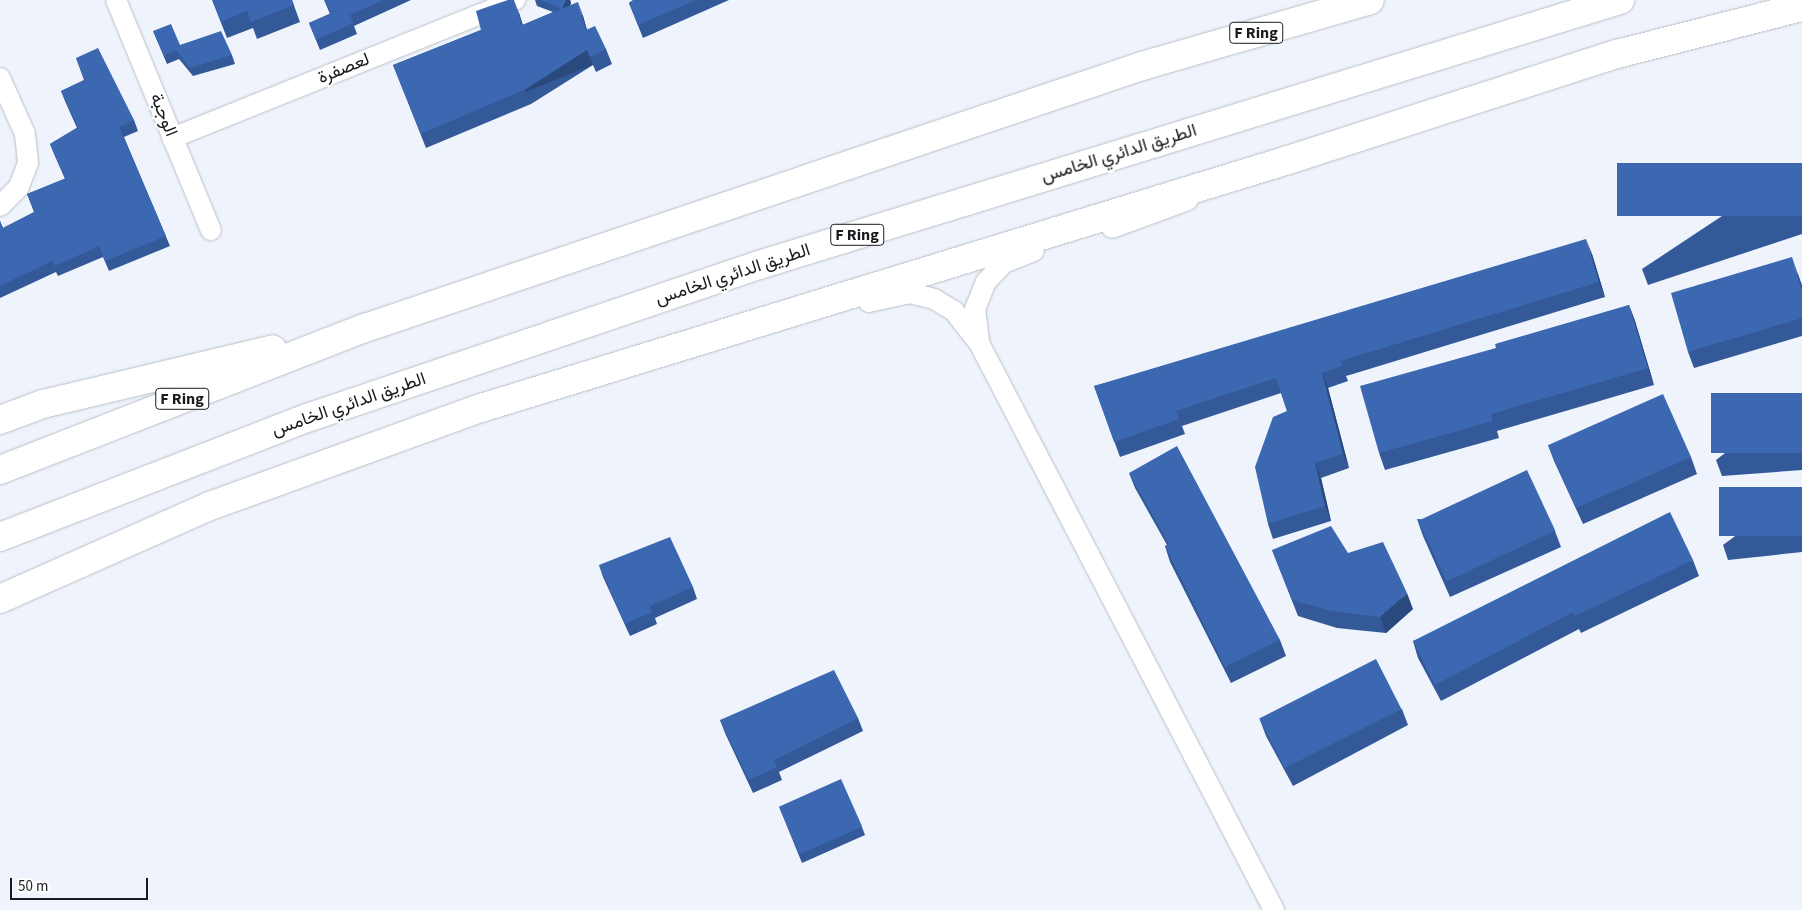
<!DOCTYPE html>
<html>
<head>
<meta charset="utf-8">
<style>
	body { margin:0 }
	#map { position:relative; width:1802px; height:910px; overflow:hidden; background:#eef3fc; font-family:"Source Sans 3",Vazirmatn,sans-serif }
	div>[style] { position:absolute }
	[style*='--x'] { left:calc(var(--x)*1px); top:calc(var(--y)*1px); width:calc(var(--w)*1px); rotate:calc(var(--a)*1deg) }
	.roads { filter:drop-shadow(0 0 1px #babfc7) drop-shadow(0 0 1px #babfc7) }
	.minor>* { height:20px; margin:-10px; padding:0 10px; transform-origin:10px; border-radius:10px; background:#fff }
	.trunk>* { height:28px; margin:-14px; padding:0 14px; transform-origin:14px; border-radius:14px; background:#fff }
	.wall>* { inset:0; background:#345999 }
	.shaded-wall>* { inset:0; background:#2a497d; transform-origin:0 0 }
	.building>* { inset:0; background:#3c68b2; transform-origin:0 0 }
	span { translate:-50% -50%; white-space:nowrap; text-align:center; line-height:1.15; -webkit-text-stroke:4.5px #fff; paint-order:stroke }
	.shield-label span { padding:1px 4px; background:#fff; border:1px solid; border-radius:4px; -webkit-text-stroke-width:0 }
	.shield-label { font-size:16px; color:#191b1e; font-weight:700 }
	.street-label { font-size:18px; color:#191b1e }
	.scale { position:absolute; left:10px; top:878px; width:138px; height:22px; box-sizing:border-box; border:2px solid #191b1e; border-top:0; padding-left:6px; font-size:15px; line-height:18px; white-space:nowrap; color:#191b1e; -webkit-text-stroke:4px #fff; paint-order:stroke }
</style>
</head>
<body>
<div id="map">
	<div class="roads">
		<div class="minor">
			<i style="--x:116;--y:0;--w:249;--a:67.6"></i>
			<i style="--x:0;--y:78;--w:61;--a:65.9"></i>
			<i style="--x:25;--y:134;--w:29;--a:84"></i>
			<i style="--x:28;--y:163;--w:26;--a:111"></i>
			<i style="--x:19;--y:187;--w:27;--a:135"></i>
			<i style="--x:172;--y:138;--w:370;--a:-21.9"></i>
			<i style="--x:1112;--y:228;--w:81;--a:-20.2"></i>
			<i style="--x:869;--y:302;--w:42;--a:-12.4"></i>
			<i style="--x:910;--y:293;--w:25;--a:14"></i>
			<i style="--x:934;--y:299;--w:23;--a:31"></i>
			<i style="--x:954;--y:311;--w:41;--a:52"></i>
			<i style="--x:979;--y:343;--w:639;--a:62.51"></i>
			<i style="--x:979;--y:341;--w:32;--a:-97"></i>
			<i style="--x:975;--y:309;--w:29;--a:-68"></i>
			<i style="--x:986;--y:282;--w:26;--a:-47"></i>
			<i style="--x:1004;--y:263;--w:32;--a:-22"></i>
		</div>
		<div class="trunk">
			<i style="--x:0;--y:420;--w:46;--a:-20.4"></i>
			<i style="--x:43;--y:404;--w:236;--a:-13.4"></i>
			<i style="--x:0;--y:470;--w:392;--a:-21.3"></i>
			<i style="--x:365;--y:328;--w:820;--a:-18.63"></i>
			<i style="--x:1142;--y:66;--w:237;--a:-16.1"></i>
			<i style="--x:0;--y:537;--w:329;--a:-21.2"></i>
			<i style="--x:307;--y:418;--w:477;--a:-18.7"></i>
			<i style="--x:759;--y:265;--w:901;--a:-17.11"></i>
			<i style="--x:0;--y:599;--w:230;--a:-23.9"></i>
			<i style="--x:210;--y:506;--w:288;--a:-19.9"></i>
			<i style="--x:481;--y:408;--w:844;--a:-17.08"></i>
			<i style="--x:1288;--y:160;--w:346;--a:-17.9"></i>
			<i style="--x:1617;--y:54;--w:191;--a:-14.3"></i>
		</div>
	</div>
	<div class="wall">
		<i style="clip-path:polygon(212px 0,292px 0,300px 22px,257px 39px,253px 28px,227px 38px)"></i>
		<i style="clip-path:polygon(324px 0,411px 0,354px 26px,357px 34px,320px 50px,309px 23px,330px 14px)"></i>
		<i style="clip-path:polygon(535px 0,570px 0,571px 3px,570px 5px,583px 16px,587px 30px,606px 49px,612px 64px,596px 72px,593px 65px,531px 104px,426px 148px,393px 65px,481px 30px,519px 13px,523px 25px,553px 12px,537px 6px)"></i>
		<i style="clip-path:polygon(633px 0,729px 0,643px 38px,629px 3px)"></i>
		<i style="clip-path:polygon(153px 31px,180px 45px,232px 55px,235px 64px,193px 76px,179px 59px,167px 64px)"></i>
		<i style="clip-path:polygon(76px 58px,134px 120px,138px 131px,124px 137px,170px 246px,109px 271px,103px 257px,58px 276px,56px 272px,0 298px,0 221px,3px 228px,34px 212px,27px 194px,65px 179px,54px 154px,50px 144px,77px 128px,65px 101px,61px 91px,84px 80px)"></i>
		<i style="clip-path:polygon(1802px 163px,1802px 234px,1648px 285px,1642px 269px)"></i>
		<i style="clip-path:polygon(1592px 254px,1605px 297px,1346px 376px,1348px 381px,1328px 388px,1349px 468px,1321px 478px,1331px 521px,1273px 539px,1268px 524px,1287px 411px,1281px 393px,1182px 426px,1185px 434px,1120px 457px,1094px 386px)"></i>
		<i style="clip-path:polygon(1798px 274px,1802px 286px,1802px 336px,1694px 368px,1688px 352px)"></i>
		<i style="clip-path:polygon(1629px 305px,1635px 321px,1654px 385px,1497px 431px,1499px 438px,1385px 470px,1379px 453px,1496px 348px)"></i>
		<i style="clip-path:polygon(1802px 393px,1802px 470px,1722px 476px,1716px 460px)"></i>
		<i style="clip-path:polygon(1548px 445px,1691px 457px,1697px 474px,1583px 524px,1554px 461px)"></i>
		<i style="clip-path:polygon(1129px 473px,1280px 640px,1286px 656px,1231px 683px,1170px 562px,1165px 546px,1167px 545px,1135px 488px)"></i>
		<i style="clip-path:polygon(1802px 487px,1802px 552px,1728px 560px,1723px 545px)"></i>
		<i style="clip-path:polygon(1417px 519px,1555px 531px,1561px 547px,1450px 597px,1423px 536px)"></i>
		<i style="clip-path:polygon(1272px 550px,1348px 553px,1413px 609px,1386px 633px,1337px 628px,1298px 616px)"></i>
		<i style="clip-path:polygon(1693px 560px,1699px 576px,1581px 633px,1579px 629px,1441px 701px,1418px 658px,1413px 641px)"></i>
		<i style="clip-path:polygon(599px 565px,693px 587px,697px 599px,655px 618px,657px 624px,630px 636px,603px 577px)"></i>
		<i style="clip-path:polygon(1402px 709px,1408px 725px,1293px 786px,1266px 736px,1260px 720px)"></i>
		<i style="clip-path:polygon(858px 718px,863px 731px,779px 772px,782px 780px,753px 793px,725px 733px,720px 720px)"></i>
		<i style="clip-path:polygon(780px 809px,862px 827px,865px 835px,802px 863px)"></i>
	</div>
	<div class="shaded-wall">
		<i style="clip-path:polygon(514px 0,519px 13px,527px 40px,522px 25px)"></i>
		<i style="clip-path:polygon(566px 0,570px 0,571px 3px,565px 17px,562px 9px)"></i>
		<i style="clip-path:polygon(578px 2px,583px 16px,591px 45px,586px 30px)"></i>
		<i style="left:587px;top:50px;width:16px;height:72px;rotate:68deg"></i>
		<i style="clip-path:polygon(1586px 239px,1592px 254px,1605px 297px,1599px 282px)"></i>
		<i style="clip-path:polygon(1792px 257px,1802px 286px,1802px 290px)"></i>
		<i style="clip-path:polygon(1629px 305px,1635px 321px,1654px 385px,1648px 368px)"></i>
		<i style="clip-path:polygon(1322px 373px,1328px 388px,1349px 468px,1343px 454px)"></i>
		<i style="clip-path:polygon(1315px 463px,1321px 478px,1331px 521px,1325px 506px)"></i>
		<i style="clip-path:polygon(1407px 593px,1413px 609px,1386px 633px,1380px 617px)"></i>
	</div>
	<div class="building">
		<i style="clip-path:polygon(213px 0,292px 0,294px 5px,251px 22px,247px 11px,221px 22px)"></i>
		<i style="clip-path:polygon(325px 0,383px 0,350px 15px,353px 23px,316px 40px,309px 23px,331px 13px)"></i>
		<i style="clip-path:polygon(508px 0,514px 0,522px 25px,578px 2px,586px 30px,595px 26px,606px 49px,590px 57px,587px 50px,526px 89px,421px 134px,393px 65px,481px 30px,476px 11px,493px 5px)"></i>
		<i style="clip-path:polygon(540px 0,566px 0,562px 9px)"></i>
		<i style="clip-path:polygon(634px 0,696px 0,638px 25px,629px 3px)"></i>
		<i style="clip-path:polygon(171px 24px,180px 45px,221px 31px,232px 55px,190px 68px,176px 50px,164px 56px,153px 31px)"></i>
		<i style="clip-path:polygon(98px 48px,134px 120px,119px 127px,166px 236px,105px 261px,99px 246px,55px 266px,52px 261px,0 286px,0 221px,3px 228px,35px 212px,27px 194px,66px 178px,50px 144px,78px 127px,61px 91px,85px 80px,76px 58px)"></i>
		<i style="left:1802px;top:163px;width:53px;height:185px;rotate:90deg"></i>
		<i style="clip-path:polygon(1586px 239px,1599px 282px,1341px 361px,1343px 366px,1322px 373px,1343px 454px,1315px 463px,1325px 506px,1268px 524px,1255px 467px,1273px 417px,1287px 411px,1276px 378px,1176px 411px,1179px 419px,1114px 442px,1094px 386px)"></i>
		<i style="clip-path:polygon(1792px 257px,1802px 290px,1802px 318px,1688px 352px,1671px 293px)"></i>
		<i style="clip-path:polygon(1629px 305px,1648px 368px,1491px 414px,1493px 421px,1379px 453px,1360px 386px,1496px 348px,1495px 344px)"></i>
		<i style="left:1802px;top:393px;width:60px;height:91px;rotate:90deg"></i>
		<i style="left:1663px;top:394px;width:69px;height:126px;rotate:66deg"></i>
		<i style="clip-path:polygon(1177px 446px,1280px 640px,1225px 667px,1165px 546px,1169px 544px,1129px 473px)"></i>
		<i style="left:1527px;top:470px;width:67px;height:120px;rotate:65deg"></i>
		<i style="left:1802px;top:487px;width:49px;height:83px;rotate:90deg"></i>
		<i style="clip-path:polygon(1670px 512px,1693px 560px,1575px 616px,1573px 612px,1435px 685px,1413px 641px)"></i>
		<i style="clip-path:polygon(1331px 526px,1348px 553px,1383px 542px,1407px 593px,1380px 617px,1331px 611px,1292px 600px,1272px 550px)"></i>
		<i style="clip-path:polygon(670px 537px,693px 587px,650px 606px,652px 612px,625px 624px,599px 565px)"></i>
		<i style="left:1376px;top:659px;width:56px;height:131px;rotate:63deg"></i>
		<i style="clip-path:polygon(834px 670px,858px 718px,774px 760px,777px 767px,749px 780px,720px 720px)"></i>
		<i style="left:841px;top:779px;width:52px;height:68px;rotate:66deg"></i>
	</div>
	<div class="shield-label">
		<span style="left:1256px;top:33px">F Ring</span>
		<span style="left:857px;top:235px">F Ring</span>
		<span style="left:182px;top:399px">F Ring</span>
	</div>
	<div class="street-label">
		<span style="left:344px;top:69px;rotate:-22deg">لعصفرة</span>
		<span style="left:163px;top:115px;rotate:68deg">الوجبة</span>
		<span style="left:1119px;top:154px;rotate:-17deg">الطريق الدائري الخامس</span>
		<span style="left:733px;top:275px;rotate:-18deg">الطريق الدائري الخامس</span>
		<span style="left:349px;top:405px;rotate:-19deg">الطريق الدائري الخامس</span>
	</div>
	<div class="scale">50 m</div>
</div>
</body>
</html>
